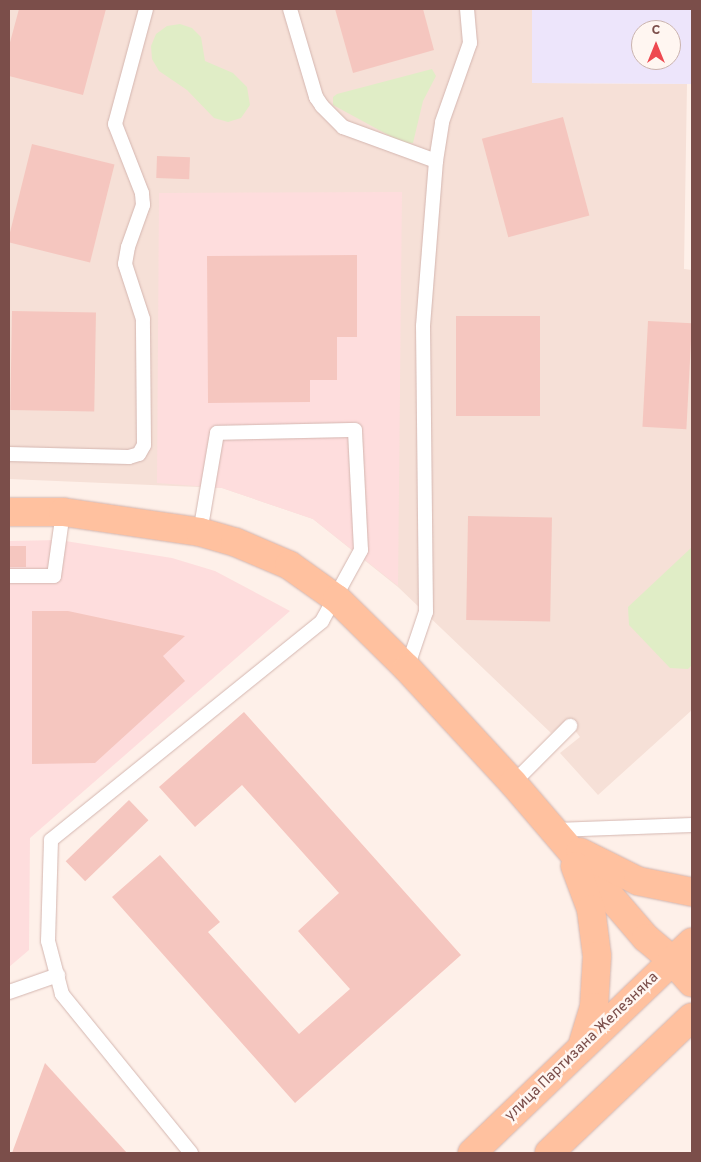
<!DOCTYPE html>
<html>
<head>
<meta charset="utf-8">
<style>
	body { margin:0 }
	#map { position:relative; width:701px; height:1162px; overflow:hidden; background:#fef0e9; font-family:Overpass,sans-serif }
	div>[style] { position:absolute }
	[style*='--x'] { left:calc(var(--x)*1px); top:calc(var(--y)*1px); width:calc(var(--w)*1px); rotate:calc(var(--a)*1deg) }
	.residential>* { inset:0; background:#f6e0d7 }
	.commercial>* { inset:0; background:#fedddd }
	.education>* { inset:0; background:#ede5fb }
	.green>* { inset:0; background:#e0edc6 }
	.building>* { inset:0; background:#f5c6bf; transform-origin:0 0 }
	.roads { filter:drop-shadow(0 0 1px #d4b6b0) drop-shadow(0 0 1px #d4b6b0) }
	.service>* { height:14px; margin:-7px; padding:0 7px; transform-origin:7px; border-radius:7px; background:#fff }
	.primary>* { height:28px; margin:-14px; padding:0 14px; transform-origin:14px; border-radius:14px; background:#ffc19f }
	span { translate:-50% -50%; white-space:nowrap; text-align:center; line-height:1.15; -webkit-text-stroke:5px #fff6f1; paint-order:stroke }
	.street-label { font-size:15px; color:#7b4e4a }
	.frame { position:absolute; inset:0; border:10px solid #7b4e4a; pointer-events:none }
	.north { position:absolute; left:631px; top:20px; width:50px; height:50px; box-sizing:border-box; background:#fff6f1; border:1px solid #cab3ae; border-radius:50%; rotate:0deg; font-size:14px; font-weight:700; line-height:20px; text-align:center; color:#7b4e4a }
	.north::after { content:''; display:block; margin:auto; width:18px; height:22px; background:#ee4850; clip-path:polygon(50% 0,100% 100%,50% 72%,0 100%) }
</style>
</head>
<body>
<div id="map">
	<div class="residential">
		<i style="clip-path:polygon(9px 9px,532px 9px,532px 83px,687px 84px,684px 269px,692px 270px,692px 710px,598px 795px,560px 753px,580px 737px,567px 720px,551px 733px,398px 587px,313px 519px,222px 488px,9px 479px)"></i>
	</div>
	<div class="commercial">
		<i style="clip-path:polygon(402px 192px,398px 586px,313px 519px,222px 488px,157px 483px,159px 193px)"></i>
		<i style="clip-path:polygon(59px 540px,172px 558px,215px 571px,290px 611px,30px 838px,29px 950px,9px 967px,9px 541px)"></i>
	</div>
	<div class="education">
		<i style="clip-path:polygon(evenodd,532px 9px,692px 9px,692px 84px,532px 83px,532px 9px,641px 30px,671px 30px,671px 60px,641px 60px,641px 30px)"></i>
	</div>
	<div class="green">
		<i style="clip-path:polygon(180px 24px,192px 28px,201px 37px,205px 61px,233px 73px,247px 87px,250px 105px,241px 118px,228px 122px,214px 118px,187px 90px,159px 71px,152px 59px,151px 46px,156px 34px,167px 26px)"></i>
		<i style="clip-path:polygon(432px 69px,436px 76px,423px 101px,413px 143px,403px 143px,333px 105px,333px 97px,337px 94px)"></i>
		<i style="clip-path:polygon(692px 547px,692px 665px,688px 669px,670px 668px,629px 625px,628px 607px)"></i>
	</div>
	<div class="building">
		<i style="clip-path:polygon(19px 9px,106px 9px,83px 95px,9px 76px,9px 46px)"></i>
		<i style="clip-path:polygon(335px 9px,423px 9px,434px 50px,353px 73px)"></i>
		<i style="left:563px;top:117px;width:102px;height:84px;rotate:75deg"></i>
		<i style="left:32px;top:144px;width:85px;height:101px;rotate:14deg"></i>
		<i style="left:157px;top:156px;width:33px;height:22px;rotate:2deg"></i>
		<i style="clip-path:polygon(357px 255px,357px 337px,337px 337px,337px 380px,310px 380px,310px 402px,208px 403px,207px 256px)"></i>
		<i style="left:12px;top:311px;width:84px;height:99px;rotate:1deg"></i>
		<i style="left:456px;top:316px;width:84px;height:100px"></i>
		<i style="left:648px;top:321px;width:44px;height:106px;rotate:3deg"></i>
		<i style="left:468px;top:516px;width:84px;height:104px;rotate:1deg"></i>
		<i style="left:9px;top:546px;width:17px;height:21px"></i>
		<i style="clip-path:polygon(32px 611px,68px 611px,185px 636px,163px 656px,185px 681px,95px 763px,32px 764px)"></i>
		<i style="clip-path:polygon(244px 712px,461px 955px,295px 1103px,112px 897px,160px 855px,220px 922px,208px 932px,299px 1034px,350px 989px,298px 931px,339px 893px,242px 785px,195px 827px,159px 787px)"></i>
		<i style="left:129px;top:800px;width:28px;height:88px;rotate:46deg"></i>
		<i style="clip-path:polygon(45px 1063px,127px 1153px,12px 1153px)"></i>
	</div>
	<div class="roads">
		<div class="service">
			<i style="--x:290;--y:9;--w:92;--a:73.5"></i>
			<i style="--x:316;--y:97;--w:11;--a:56"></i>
			<i style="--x:322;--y:106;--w:30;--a:45"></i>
			<i style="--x:343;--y:127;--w:99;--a:20.1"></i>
			<i style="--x:9;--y:454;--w:120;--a:1.4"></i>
			<i style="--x:129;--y:457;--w:10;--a:-17"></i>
			<i style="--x:139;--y:454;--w:10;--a:-61"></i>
			<i style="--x:144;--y:445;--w:126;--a:-90.5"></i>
			<i style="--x:143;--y:319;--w:58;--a:-108.1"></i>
			<i style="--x:125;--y:264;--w:17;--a:-80"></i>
			<i style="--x:128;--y:247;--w:45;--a:-70.3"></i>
			<i style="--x:143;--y:205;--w:12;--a:-95"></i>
			<i style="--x:142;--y:193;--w:74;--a:-111.4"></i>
			<i style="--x:115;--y:124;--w:119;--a:-74.9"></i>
			<i style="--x:9;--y:576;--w:45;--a:0"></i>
			<i style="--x:54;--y:576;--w:65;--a:-82"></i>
			<i style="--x:407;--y:668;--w:59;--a:-71.3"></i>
			<i style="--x:426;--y:612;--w:286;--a:-90.6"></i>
			<i style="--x:423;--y:326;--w:166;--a:-85.5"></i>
			<i style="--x:436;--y:161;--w:39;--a:-81"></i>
			<i style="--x:442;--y:122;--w:84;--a:-70.5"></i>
			<i style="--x:470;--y:43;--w:34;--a:-95"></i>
			<i style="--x:513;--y:783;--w:81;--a:-45"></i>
			<i style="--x:555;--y:830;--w:137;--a:-2.1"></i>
			<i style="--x:9;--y:992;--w:52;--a:-19.1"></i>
			<i style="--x:191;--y:1153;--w:205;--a:-129.1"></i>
			<i style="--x:62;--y:994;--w:55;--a:-104.8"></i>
			<i style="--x:48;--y:941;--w:101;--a:-88.3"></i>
			<i style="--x:51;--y:840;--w:348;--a:-38.9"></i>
			<i style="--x:322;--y:621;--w:81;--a:-61.2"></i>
			<i style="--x:361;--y:550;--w:120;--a:-92.9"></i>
			<i style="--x:355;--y:430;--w:138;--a:178.8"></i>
			<i style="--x:217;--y:433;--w:100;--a:99.7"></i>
		</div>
		<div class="primary">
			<i style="--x:9;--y:512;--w:54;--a:0"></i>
			<i style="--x:63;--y:512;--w:138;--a:8.3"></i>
			<i style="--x:200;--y:532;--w:36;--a:16"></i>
			<i style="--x:235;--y:542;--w:59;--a:23.1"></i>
			<i style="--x:289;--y:565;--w:59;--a:35.3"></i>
			<i style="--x:337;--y:599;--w:98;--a:44.6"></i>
			<i style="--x:407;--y:668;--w:156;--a:47.3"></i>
			<i style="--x:513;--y:783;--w:204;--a:49.4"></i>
			<i style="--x:646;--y:938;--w:34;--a:40"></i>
			<i style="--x:672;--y:960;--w:30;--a:49"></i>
			<i style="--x:580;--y:852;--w:65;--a:26.6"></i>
			<i style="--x:638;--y:881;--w:55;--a:11.5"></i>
			<i style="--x:575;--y:866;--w:46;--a:69.6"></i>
			<i style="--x:591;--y:909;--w:47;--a:82.7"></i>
			<i style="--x:597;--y:956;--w:51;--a:93.4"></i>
			<i style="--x:594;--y:1007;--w:37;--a:107"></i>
			<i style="--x:472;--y:1153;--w:305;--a:-43.8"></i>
			<i style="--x:549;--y:1153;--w:197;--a:-43.6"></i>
		</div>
	</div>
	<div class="street-label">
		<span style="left:582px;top:1047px;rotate:-44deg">улица Партизана Железняка</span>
	</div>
	<div class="frame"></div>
	<div class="north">С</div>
</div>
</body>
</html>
